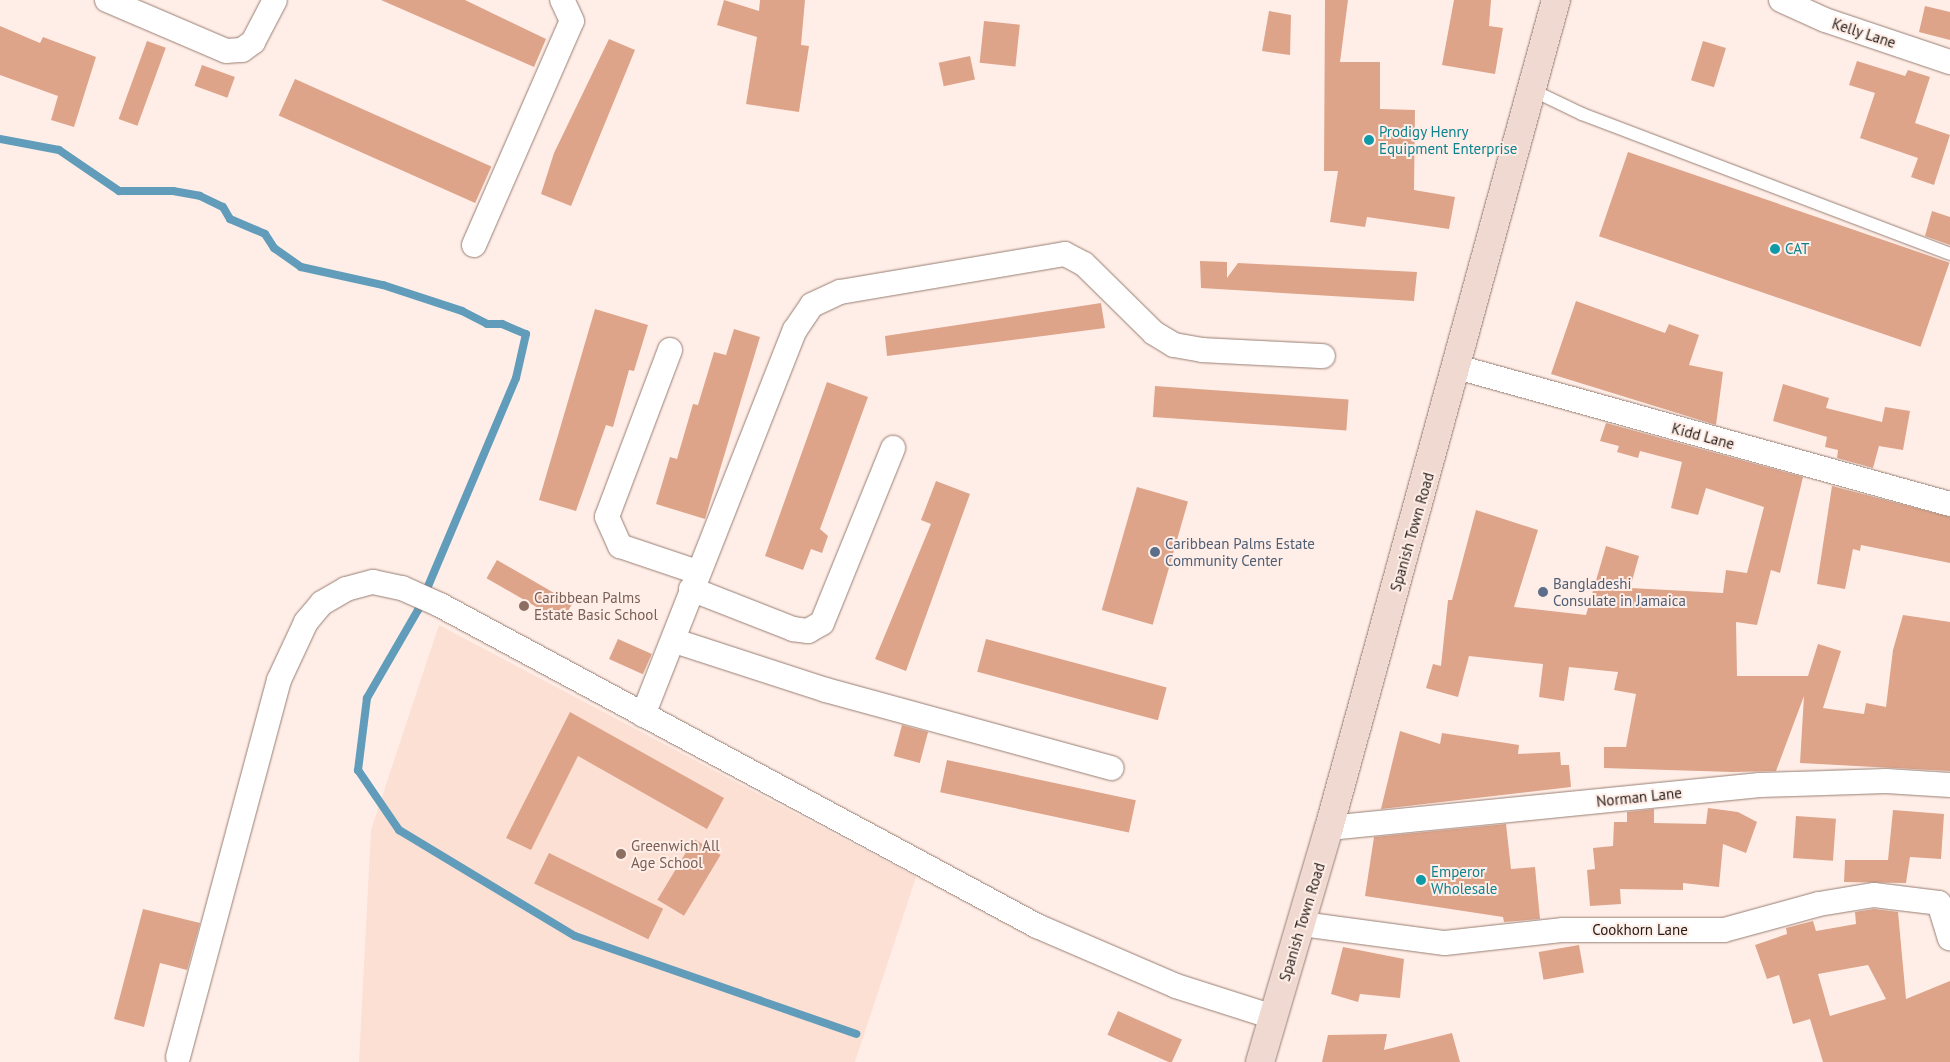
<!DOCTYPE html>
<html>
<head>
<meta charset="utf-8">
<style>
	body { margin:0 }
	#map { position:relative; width:1950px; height:1062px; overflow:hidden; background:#ffeee7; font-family:"PT Sans",sans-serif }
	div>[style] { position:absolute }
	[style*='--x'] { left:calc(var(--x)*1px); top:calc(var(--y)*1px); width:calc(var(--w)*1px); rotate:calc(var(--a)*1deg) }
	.built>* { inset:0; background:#fce0d4 }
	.stream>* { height:8px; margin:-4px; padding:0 4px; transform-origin:4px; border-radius:4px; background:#619cbb }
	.building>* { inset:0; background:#dda48a; transform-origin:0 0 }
	.roads { filter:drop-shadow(0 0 1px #977e73) drop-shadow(0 0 1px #977e73) }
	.lane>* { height:12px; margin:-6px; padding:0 6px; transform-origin:6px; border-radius:6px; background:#fff }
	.street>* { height:24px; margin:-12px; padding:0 12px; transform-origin:12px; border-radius:12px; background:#fff }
	.secondary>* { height:28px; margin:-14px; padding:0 14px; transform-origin:14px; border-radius:14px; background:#f0d9d1 }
	.dots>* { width:14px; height:14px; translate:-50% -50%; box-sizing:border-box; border:2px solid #ffeee7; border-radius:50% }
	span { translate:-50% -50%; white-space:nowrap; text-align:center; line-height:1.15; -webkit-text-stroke:4px #ffeee7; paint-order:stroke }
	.street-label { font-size:15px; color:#241b17 }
	.culture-label { font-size:15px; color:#0d838f }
	.left { translate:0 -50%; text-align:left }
	.service-label { font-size:15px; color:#4e5e75 }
	.education-label { font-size:15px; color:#785e54 }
</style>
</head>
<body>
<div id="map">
	<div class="built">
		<i style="clip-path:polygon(439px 625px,916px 877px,855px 1062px,359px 1062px,371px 830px)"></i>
	</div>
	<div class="stream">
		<i style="--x:0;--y:139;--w:60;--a:10.6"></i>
		<i style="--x:59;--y:150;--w:73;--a:34.3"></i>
		<i style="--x:119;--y:191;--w:54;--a:0"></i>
		<i style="--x:173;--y:191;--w:27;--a:10"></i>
		<i style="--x:200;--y:196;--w:25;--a:26"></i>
		<i style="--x:223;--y:207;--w:14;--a:60"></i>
		<i style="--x:230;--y:219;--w:38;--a:23"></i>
		<i style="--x:265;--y:234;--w:17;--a:57"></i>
		<i style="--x:274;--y:248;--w:33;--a:35"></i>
		<i style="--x:301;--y:267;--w:84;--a:12.4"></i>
		<i style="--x:383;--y:285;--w:83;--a:18.2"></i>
		<i style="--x:462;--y:311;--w:28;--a:27"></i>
		<i style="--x:487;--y:324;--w:15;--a:0"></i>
		<i style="--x:502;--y:324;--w:26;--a:23"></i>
		<i style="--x:526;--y:334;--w:45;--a:102.8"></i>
		<i style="--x:516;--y:378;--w:252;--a:112.9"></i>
		<i style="--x:418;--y:610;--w:102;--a:120.1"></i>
		<i style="--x:367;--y:698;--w:73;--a:97.1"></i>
		<i style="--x:358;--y:770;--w:73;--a:55.7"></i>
		<i style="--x:399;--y:830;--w:205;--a:31.1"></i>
		<i style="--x:575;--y:936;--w:298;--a:19.2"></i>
	</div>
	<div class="building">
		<i style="clip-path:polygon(381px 0,465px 0,546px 39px,534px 67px)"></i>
		<i style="clip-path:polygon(724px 0,759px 11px,760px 0,805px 0,801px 45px,809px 46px,799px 112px,746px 104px,757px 37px,717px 25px)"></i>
		<i style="clip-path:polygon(1325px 0,1348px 0,1340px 62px,1380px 62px,1380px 109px,1415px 110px,1414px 190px,1455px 197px,1449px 229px,1367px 217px,1365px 227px,1330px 222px,1338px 171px,1324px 171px)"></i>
		<i style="clip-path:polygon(1454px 0,1491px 0,1489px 26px,1503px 28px,1495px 74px,1442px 65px)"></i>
		<i style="clip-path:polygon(1925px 6px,1950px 12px,1950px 40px,1919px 32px)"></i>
		<i style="clip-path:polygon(1269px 11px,1291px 15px,1290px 55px,1262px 51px)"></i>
		<i style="left:984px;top:21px;width:36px;height:42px;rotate:6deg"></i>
		<i style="clip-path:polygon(0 26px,40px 43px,43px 37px,96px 57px,74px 127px,51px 120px,58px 96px,0 75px)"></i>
		<i style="clip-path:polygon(609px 39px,635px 50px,571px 206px,541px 194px,554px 153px)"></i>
		<i style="left:147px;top:41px;width:20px;height:83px;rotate:20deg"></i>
		<i style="left:1703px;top:41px;width:24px;height:41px;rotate:17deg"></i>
		<i style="left:970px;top:56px;width:24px;height:32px;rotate:78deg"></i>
		<i style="clip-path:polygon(1857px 61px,1905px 76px,1908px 70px,1930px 77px,1915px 123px,1950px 135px,1934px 185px,1911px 177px,1918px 158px,1860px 138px,1875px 93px,1849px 85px)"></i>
		<i style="left:202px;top:65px;width:35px;height:22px;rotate:20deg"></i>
		<i style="left:295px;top:79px;width:215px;height:40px;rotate:24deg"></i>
		<i style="left:1628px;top:152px;width:340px;height:89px;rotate:19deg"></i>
		<i style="clip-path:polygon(1932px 211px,1950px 217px,1950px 245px,1925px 236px)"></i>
		<i style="clip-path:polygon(1200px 261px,1227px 262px,1227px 278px,1238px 263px,1417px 272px,1414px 301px,1201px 288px)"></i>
		<i style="clip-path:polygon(1576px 301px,1665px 333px,1669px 324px,1699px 335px,1689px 365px,1723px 372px,1716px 425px,1551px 374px)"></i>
		<i style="clip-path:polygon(1101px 303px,1105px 328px,887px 356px,885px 336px)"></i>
		<i style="clip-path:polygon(595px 309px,648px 325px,634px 371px,629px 370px,613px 427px,606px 425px,576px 511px,539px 500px)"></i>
		<i style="clip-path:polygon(734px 329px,760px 337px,705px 519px,656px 504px,670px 457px,677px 459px,693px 404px,698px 405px,714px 352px,726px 355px)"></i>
		<i style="clip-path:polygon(827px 382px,868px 397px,820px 529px,828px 536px,822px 553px,811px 549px,803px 570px,765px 556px)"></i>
		<i style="clip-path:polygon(1783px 384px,1829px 398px,1826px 408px,1882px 422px,1885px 407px,1910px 411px,1903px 450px,1879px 446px,1873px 468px,1837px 458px,1838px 450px,1825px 447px,1827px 437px,1773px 421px)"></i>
		<i style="left:1155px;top:386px;width:194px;height:31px;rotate:4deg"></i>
		<i style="clip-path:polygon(1606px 423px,1803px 477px,1780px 573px,1771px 570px,1757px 625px,1736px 622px,1737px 676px,1808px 676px,1818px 644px,1841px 651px,1823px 708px,1864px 714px,1866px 703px,1886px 707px,1893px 650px,1903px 615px,1950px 622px,1950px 771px,1800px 763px,1804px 696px,1776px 771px,1732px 772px,1604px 768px,1604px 747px,1626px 747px,1636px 694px,1614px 690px,1618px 672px,1569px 667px,1564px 701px,1539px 697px,1543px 664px,1469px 656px,1458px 697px,1426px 688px,1433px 664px,1441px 666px,1448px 600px,1452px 600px,1476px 510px,1538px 530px,1514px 607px,1586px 615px,1606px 546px,1639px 556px,1630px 588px,1723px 593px,1726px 570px,1747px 573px,1764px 507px,1706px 488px,1698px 515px,1671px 508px,1682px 462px,1640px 451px,1638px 458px,1617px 452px,1619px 446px,1600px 441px)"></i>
		<i style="clip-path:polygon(936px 481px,970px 494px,906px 671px,875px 659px,931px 524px,921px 520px)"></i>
		<i style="clip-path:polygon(1832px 486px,1950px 517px,1950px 563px,1861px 545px,1860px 551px,1853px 549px,1845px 589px,1817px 584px)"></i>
		<i style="left:1137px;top:487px;width:53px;height:128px;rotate:16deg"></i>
		<i style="left:497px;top:560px;width:87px;height:21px;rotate:30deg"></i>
		<i style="left:618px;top:639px;width:37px;height:22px;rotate:24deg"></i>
		<i style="left:986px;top:639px;width:187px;height:34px;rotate:15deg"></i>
		<i style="clip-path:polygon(570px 712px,724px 798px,707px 829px,578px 756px,531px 850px,506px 838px)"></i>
		<i style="left:902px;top:725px;width:27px;height:32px;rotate:15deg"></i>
		<i style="clip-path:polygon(1400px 731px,1440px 744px,1442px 733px,1519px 745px,1518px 754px,1560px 752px,1561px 765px,1569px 765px,1571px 787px,1381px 809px)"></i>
		<i style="left:947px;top:760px;width:193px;height:33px;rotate:12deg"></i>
		<i style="clip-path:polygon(1708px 808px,1738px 812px,1757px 822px,1746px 853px,1723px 844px,1719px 887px,1683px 883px,1683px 890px,1620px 889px,1621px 904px,1590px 906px,1587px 870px,1595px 869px,1593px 848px,1613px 846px,1614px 822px,1627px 822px,1627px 812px,1654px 809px,1654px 823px,1706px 824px)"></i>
		<i style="clip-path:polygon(1893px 810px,1944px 814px,1941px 859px,1910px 857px,1906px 883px,1844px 882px,1845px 860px,1888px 860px)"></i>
		<i style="left:1796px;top:816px;width:40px;height:42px;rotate:4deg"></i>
		<i style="clip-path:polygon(1506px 824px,1511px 869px,1535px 867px,1540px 919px,1504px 922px,1503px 917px,1365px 896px,1374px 837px)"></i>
		<i style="left:694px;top:839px;width:31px;height:71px;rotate:31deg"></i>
		<i style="left:549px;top:853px;width:127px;height:34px;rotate:26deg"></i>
		<i style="clip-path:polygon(143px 909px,200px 923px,187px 970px,160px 963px,144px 1027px,114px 1019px)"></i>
		<i style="clip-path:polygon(evenodd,1874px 909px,1898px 912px,1906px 999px,1950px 981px,1950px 1062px,1823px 1062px,1810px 1019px,1793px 1024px,1779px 975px,1767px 979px,1755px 945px,1787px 934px,1786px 928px,1813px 921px,1816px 931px,1856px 924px,1855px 912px,1874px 909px,1868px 965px,1886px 999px,1830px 1016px,1818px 974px,1868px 965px)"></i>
		<i style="left:1579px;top:945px;width:28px;height:41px;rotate:80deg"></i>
		<i style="clip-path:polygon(1343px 947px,1404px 959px,1400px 998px,1360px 994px,1358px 1002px,1331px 994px)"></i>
		<i style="left:1118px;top:1011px;width:70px;height:26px;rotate:24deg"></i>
		<i style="clip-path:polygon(1452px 1033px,1460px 1062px,1322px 1062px,1328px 1035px,1387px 1034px,1384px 1050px)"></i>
	</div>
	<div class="roads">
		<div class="lane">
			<i style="--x:1534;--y:91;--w:53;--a:25.6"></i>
			<i style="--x:1582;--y:114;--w:394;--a:20.8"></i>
		</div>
		<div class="street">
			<i style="--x:107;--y:0;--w:129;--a:23.2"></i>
			<i style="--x:226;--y:51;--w:16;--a:-4"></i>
			<i style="--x:242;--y:50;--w:14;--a:-36"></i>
			<i style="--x:253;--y:42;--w:47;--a:-62.4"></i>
			<i style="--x:1781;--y:0;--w:48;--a:24.4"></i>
			<i style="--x:1825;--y:20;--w:132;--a:18.6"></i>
			<i style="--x:474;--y:245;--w:244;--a:-66.4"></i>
			<i style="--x:572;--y:21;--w:23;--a:-115"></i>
			<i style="--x:670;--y:350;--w:178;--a:110.7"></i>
			<i style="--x:607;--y:517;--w:32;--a:66"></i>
			<i style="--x:620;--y:546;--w:81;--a:18.7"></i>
			<i style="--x:1457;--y:367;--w:512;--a:15.53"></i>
			<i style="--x:691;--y:589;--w:110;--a:21.4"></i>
			<i style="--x:793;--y:629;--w:15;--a:8"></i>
			<i style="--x:808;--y:631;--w:16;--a:-30"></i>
			<i style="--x:822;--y:623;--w:189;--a:-67.9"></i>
			<i style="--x:675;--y:641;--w:159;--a:18"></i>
			<i style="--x:826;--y:690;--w:296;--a:15.3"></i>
			<i style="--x:643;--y:715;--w:414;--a:-68.5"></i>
			<i style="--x:795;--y:330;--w:30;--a:-56"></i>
			<i style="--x:812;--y:305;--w:31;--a:-25"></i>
			<i style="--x:840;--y:292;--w:228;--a:-9.6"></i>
			<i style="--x:1065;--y:254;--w:21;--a:28"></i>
			<i style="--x:1084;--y:264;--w:98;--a:44.6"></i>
			<i style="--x:1154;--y:333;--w:23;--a:31"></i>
			<i style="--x:1174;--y:345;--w:29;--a:10"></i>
			<i style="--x:1203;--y:350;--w:120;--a:2.9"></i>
			<i style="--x:1329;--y:828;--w:433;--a:-5.7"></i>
			<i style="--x:1760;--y:785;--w:126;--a:-1.8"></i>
			<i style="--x:1886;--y:781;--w:64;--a:3.6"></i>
			<i style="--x:1302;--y:924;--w:144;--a:7.6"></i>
			<i style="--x:1445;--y:943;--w:119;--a:-6.3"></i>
			<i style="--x:1563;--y:930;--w:161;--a:0"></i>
			<i style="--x:1724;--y:930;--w:98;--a:-15.3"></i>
			<i style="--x:1819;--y:904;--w:56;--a:-9.3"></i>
			<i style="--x:1874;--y:895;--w:65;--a:7"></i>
			<i style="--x:1939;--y:903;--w:37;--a:73"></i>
			<i style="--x:178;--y:1057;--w:390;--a:-75"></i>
			<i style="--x:279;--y:680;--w:64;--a:-65"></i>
			<i style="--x:306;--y:622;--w:25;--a:-50"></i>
			<i style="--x:322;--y:603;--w:28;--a:-30"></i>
			<i style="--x:346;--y:589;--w:28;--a:-15"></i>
			<i style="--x:373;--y:582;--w:30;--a:12"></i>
			<i style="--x:402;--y:588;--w:42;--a:24.1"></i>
			<i style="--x:440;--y:605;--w:678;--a:28.27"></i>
			<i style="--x:1037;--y:926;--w:151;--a:23.3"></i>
			<i style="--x:1176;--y:986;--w:102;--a:17.7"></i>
		</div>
		<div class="secondary">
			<i style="--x:1260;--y:1062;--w:244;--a:-73.6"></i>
			<i style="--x:1329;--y:828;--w:859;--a:-74.67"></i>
		</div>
	</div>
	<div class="dots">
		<i style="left:1369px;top:140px;background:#0f9aa8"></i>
		<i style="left:1775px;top:249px;background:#0f9aa8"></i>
		<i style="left:1155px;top:552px;background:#5c6f8a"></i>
		<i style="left:1543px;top:592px;background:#5c6f8a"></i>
		<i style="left:524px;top:606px;background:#8d6e63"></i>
		<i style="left:621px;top:854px;background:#8d6e63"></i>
		<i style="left:1421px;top:880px;background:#0f9aa8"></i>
	</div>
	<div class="street-label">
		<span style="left:1864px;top:33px;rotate:18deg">Kelly Lane</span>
		<span style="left:1703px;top:436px;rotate:15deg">Kidd Lane</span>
		<span style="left:1412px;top:532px;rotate:-74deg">Spanish Town Road</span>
		<span style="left:1639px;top:797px;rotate:-6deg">Norman Lane</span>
		<span style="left:1302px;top:922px;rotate:-73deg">Spanish Town Road</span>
		<span style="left:1640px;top:930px">Cookhorn Lane</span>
	</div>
	<div class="culture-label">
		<span class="left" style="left:1379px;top:140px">Prodigy Henry<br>Equipment Enterprise</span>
		<span class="left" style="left:1785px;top:249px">CAT</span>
		<span class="left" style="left:1431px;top:880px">Emperor<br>Wholesale</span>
	</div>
	<div class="service-label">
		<span class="left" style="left:1165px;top:552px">Caribbean Palms Estate<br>Community Center</span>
		<span class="left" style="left:1553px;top:592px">Bangladeshi<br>Consulate in Jamaica</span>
	</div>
	<div class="education-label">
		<span class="left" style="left:534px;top:606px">Caribbean Palms<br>Estate Basic School</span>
		<span class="left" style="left:631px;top:854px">Greenwich All<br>Age School</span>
	</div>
</div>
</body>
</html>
